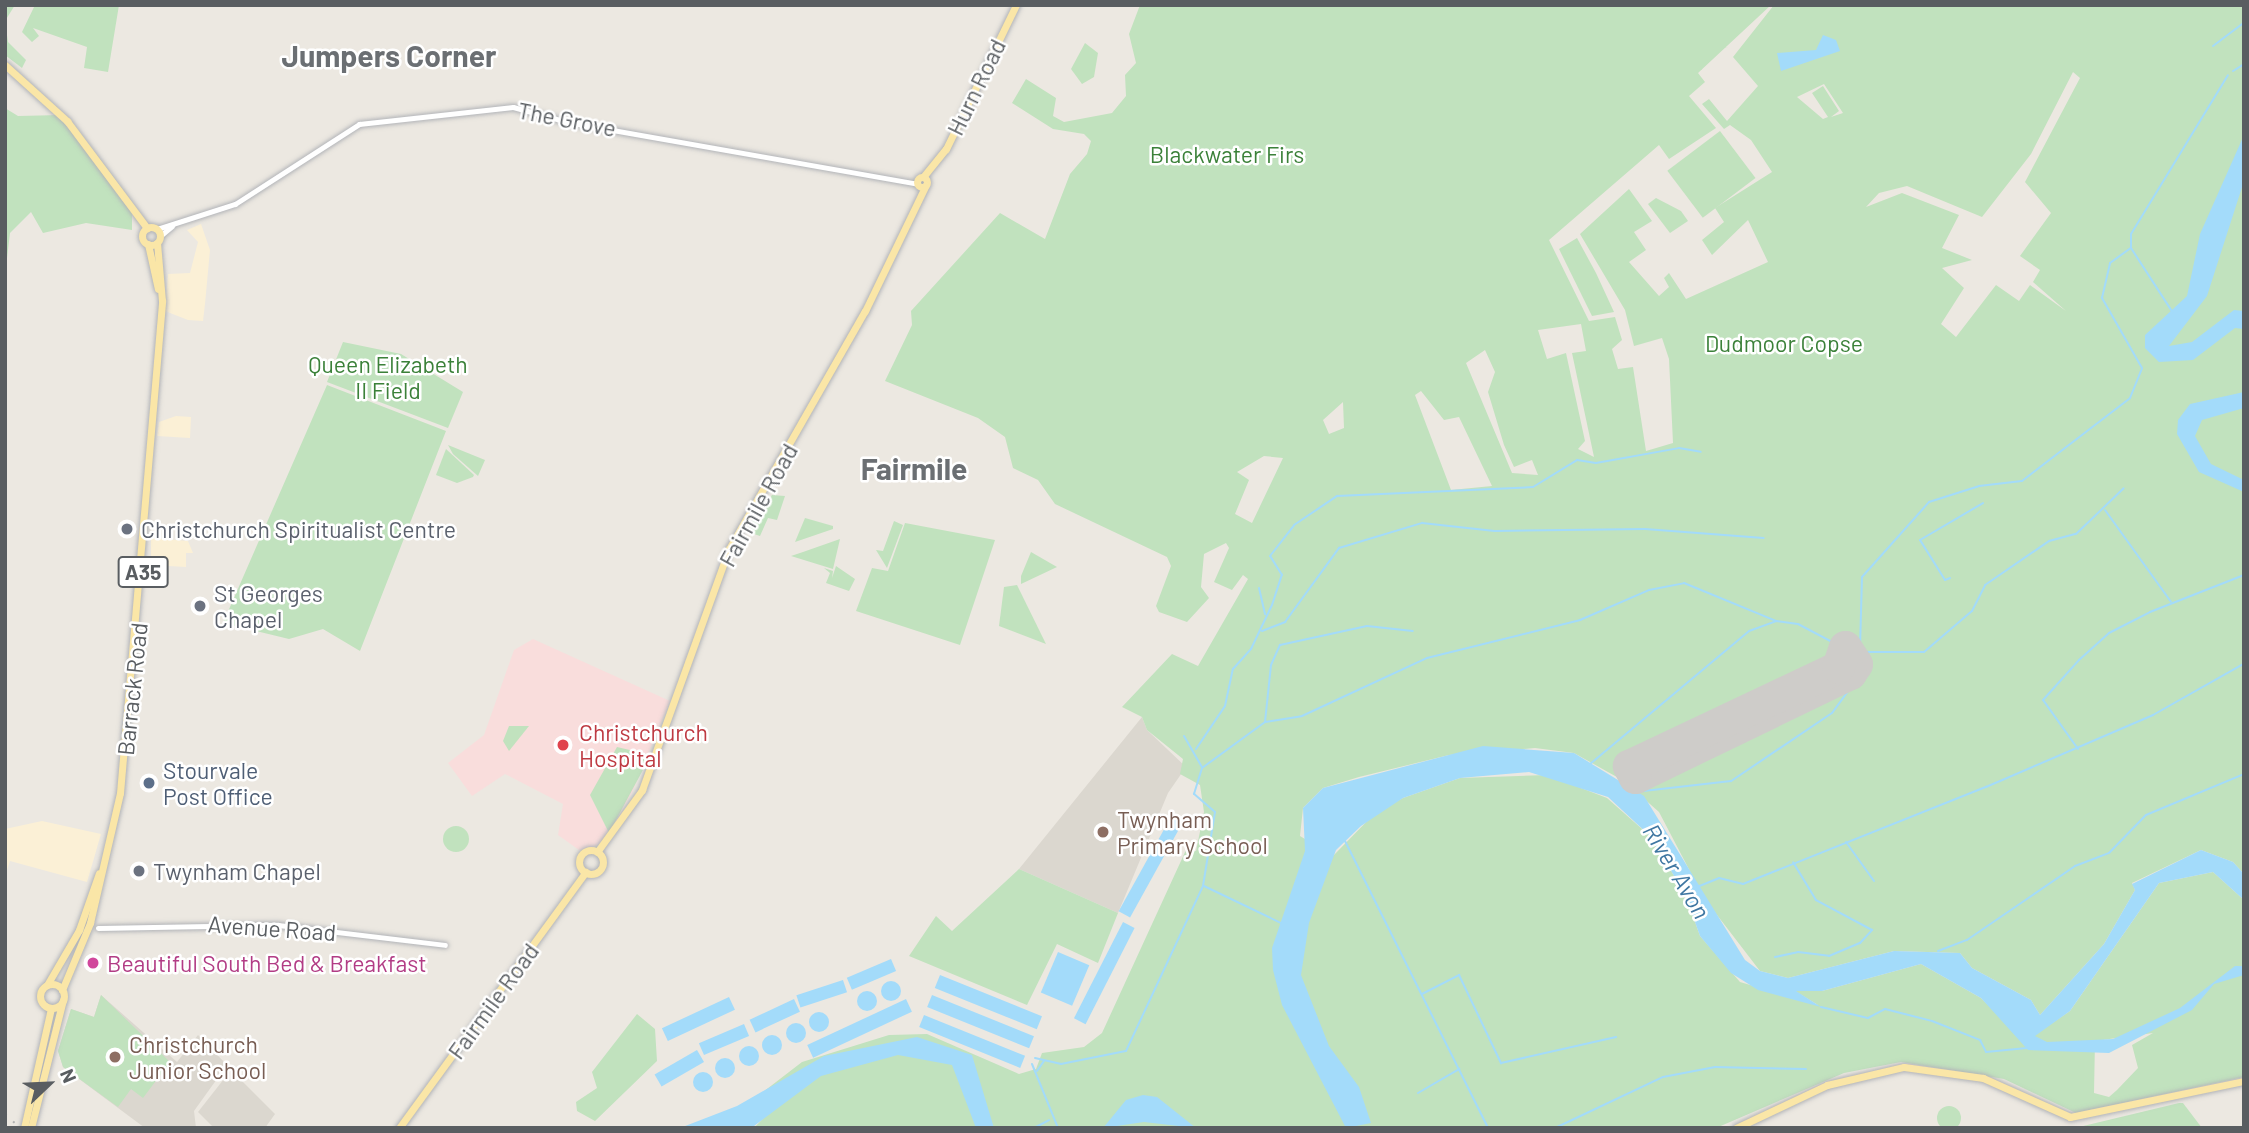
<!DOCTYPE html>
<html>
<head>
<meta charset="utf-8">
<style>
	body { margin:0 }
	#map { position:relative; width:2249px; height:1133px; overflow:hidden; background:#ece8e1; font-family:Barlow,sans-serif }
	div>[style] { position:absolute }
	[style*='--x'] { left:calc(var(--x)*1px); top:calc(var(--y)*1px); width:calc(var(--w)*1px); rotate:calc(var(--a)*1deg) }
	.commercial>* { inset:0; background:#fbf0d6 }
	.education>* { inset:0; background:#dbd7cf }
	.medical>* { inset:0; background:#f9dddc }
	.green>* { inset:0; background:#c1e2be; transform-origin:0 0 }
	.round { border-radius:50% }
	.water>* { inset:0; background:#a3dbfa; transform-origin:0 0 }
	.stream>* { height:2px; margin:-1px; padding:0 1px; transform-origin:1px; border-radius:1px; background:#a3dbfa }
	.runway>* { height:33px; margin:-16.5px; padding:0 16.5px; transform-origin:16.5px; border-radius:16.5px; background:#ceccc9 }
	.roads { filter:drop-shadow(0 0 2px #b2b4b8) drop-shadow(0 0 2px #b2b4b8) }
	.minor>* { height:5px; margin:-2.5px; padding:0 2.5px; transform-origin:2.5px; border-radius:2.5px; background:#fff }
	.major>* { height:7px; margin:-3.5px; padding:0 3.5px; transform-origin:3.5px; border-radius:3.5px; background:#fae6a7 }
	.major>.ring { margin:-3.5px; padding:0; box-sizing:content-box; background:none; border:7px solid #fae6a7; border-radius:50% }
	.rail>* { height:2px; margin-top:-1px; transform-origin:0; background:repeating-linear-gradient(90deg,#b0b1b1 0 2px,transparent 0 11px) }
	.dots>* { width:19px; height:19px; translate:-50% -50%; box-sizing:border-box; border:4px solid #fff; border-radius:50% }
	span { translate:-50% -50%; white-space:nowrap; text-align:center; line-height:1.15; -webkit-text-stroke:5px #fff; paint-order:stroke }
	.shield-label span { padding:2px 5px; background:#fff; border:2px solid; border-radius:5px; -webkit-text-stroke-width:0 }
	.shield-label { font-size:21px; color:#595d61; font-weight:700 }
	.street-label { font-size:23px; color:#595d61 }
	.park-label { font-size:23px; color:#3b8139 }
	.worship-label { font-size:23px; color:#5b616d }
	.left { translate:0 -50%; text-align:left }
	.health-label { font-size:23px; color:#be3a42 }
	.service-label { font-size:23px; color:#4e5e75 }
	.education-label { font-size:23px; color:#785e54 }
	.hotel-label { font-size:23px; color:#b23c85 }
	.water-label { font-size:24px; color:#3f77a2; font-style:italic }
	.district-label { font-size:30px; color:#6b6f73; font-weight:700 }
	.frame { position:absolute; inset:0; border:7px solid #595d61; pointer-events:none }
	.north { position:absolute; left:14px; top:1049px; width:70px; height:70px; -webkit-text-stroke:5px #fff; paint-order:stroke; rotate:67deg; font-size:19px; font-weight:700; line-height:28px; text-align:center; color:#595d61 }
	.north::after { content:''; display:block; margin:auto; width:24px; height:32px; background:#595d61; clip-path:polygon(50% 0,100% 100%,50% 72%,0 100%) }
</style>
</head>
<body>
<div id="map">
	<div class="commercial">
		<i style="clip-path:polygon(201px 224px,210px 250px,205px 304px,203px 321px,188px 320px,165px 311px,168px 274px,190px 273px,198px 242px,187px 230px)"></i>
		<i style="clip-path:polygon(176px 416px,191px 417px,190px 438px,157px 436px,159px 422px)"></i>
		<i style="clip-path:polygon(151px 538px,188px 541px,193px 553px,186px 553px,186px 567px,151px 565px)"></i>
		<i style="clip-path:polygon(42px 821px,101px 834px,87px 882px,10px 861px,5px 876px,5px 829px)"></i>
	</div>
	<div class="education">
		<i style="clip-path:polygon(1142px 717px,1147px 730px,1186px 767px,1168px 793px,1118px 913px,1019px 869px)"></i>
		<i style="clip-path:polygon(101px 995px,177px 1062px,198px 1035px,227px 1065px,194px 1111px,196px 1128px,145px 1128px,63px 1067px,58px 1051px,71px 1009px,94px 1017px)"></i>
		<i style="clip-path:polygon(231px 1070px,275px 1114px,265px 1128px,214px 1128px,198px 1112px)"></i>
	</div>
	<div class="medical">
		<i style="clip-path:polygon(533px 639px,670px 701px,632px 793px,601px 843px,591px 848px,579px 850px,558px 835px,563px 804px,505px 774px,472px 796px,448px 763px,484px 735px,514px 650px)"></i>
	</div>
	<div class="green">
		<i style="clip-path:polygon(5px 5px,15px 5px,5px 21px,8px 42px,26px 60px,22px 68px,5px 55px)"></i>
		<i style="clip-path:polygon(35px 5px,119px 5px,108px 72px,84px 68px,87px 47px,33px 28px,39px 36px,32px 42px,22px 32px)"></i>
		<i style="clip-path:polygon(evenodd,1140px 5px,1771px 5px,1698px 73px,1705px 82px,1689px 96px,1716px 128px,1669px 159px,1659px 145px,1549px 240px,1589px 321px,1615px 317px,1622px 340px,1612px 349px,1618px 369px,1633px 367px,1646px 451px,1673px 443px,1669px 359px,1662px 338px,1634px 346px,1625px 310px,1580px 234px,1629px 189px,1652px 221px,1634px 232px,1646px 250px,1629px 262px,1659px 296px,1669px 287px,1664px 278px,1669px 273px,1686px 299px,1768px 262px,1748px 220px,1712px 255px,1702px 240px,1724px 222px,1715px 208px,1772px 172px,1751px 140px,1730px 125px,1724px 129px,1702px 104px,1709px 99px,1727px 121px,1758px 86px,1733px 57px,1774px 5px,2244px 5px,2244px 874px,2233px 862px,2201px 850px,2132px 883px,2135px 890px,2104px 944px,2040px 1015px,2031px 1000px,1972px 968px,1960px 953px,1894px 951px,1788px 978px,1760px 971px,1704px 898px,1659px 812px,1624px 781px,1574px 753px,1535px 748px,1449px 755px,1359px 777px,1323px 788px,1303px 808px,1300px 836px,1333px 856px,1376px 812px,1403px 798px,1460px 778px,1547px 775px,1607px 798px,1650px 836px,1685px 894px,1700px 936px,1740px 982px,1818px 1005px,1795px 991px,1822px 991px,1921px 964px,1981px 998px,2024px 1042px,2070px 1011px,2159px 883px,2213px 872px,2244px 900px,2244px 1077px,2076px 1113px,2004px 1079px,1901px 1062px,1844px 1073px,1716px 1128px,754px 1128px,772px 1109px,763px 1092px,802px 1062px,889px 1035px,927px 1034px,1019px 1074px,1036px 1069px,1042px 1053px,1084px 1047px,1102px 1033px,1186px 850px,1196px 851px,1204px 812px,1200px 785px,1180px 774px,1183px 759px,1147px 730px,1142px 717px,1122px 707px,1172px 654px,1198px 666px,1248px 579px,1243px 575px,1232px 590px,1214px 582px,1229px 548px,1226px 543px,1204px 554px,1201px 587px,1209px 598px,1187px 622px,1159px 612px,1156px 606px,1171px 566px,1167px 557px,1055px 504px,1038px 480px,1013px 468px,1005px 437px,978px 418px,885px 381px,912px 325px,911px 311px,1000px 213px,1045px 239px,1070px 174px,1087px 154px,1091px 141px,1084px 134px,1053px 129px,1012px 103px,1026px 79px,1056px 98px,1053px 116px,1064px 122px,1112px 113px,1126px 96px,1125px 75px,1136px 63px,1129px 34px,1140px 5px,2073px 72px,2080px 78px,2025px 182px,2051px 213px,2020px 256px,2040px 270px,2033px 282px,2066px 311px,2030px 285px,2019px 301px,1996px 285px,1956px 337px,1941px 324px,1964px 288px,1942px 268px,1972px 260px,1942px 248px,1959px 215px,1902px 193px,1866px 207px,1879px 193px,1907px 186px,1982px 217px,2031px 154px,2073px 72px,1140px 5px,1824px 84px,1843px 113px,1831px 117px,1839px 111px,1823px 86px,1812px 93px,1828px 117px,1823px 119px,1797px 97px,1824px 84px,1140px 5px,1581px 324px,1586px 351px,1572px 353px,1594px 457px,1578px 449px,1585px 441px,1566px 353px,1547px 359px,1538px 330px,1581px 324px,1140px 5px,1485px 350px,1495px 372px,1488px 392px,1504px 445px,1514px 467px,1532px 460px,1538px 475px,1512px 473px,1481px 399px,1466px 363px,1485px 350px,1140px 5px,1421px 391px,1444px 420px,1459px 417px,1492px 486px,1451px 490px,1415px 395px,1421px 391px,1140px 5px,1343px 402px,1344px 428px,1329px 434px,1323px 420px,1343px 402px,1140px 5px,1264px 456px,1283px 458px,1252px 523px,1235px 514px,1249px 480px,1237px 472px,1264px 456px,1140px 5px,2153px 1033px,2132px 1045px,2138px 1068px,2117px 1090px,2109px 1097px,2094px 1093px,2095px 1041px,2153px 1033px)"></i>
		<i style="clip-path:polygon(1085px 43px,1098px 53px,1094px 77px,1082px 84px,1071px 69px)"></i>
		<i style="clip-path:polygon(5px 108px,18px 116px,61px 115px,132px 204px,132px 230px,86px 223px,43px 233px,31px 212px,10px 233px,5px 275px)"></i>
		<i style="left:1720px;top:131px;width:59px;height:66px;rotate:53deg"></i>
		<i style="clip-path:polygon(1656px 198px,1681px 211px,1688px 221px,1670px 233px,1648px 204px)"></i>
		<i style="clip-path:polygon(1577px 238px,1596px 273px,1614px 312px,1592px 316px,1559px 249px)"></i>
		<i style="clip-path:polygon(343px 342px,401px 354px,463px 392px,448px 428px,327px 382px)"></i>
		<i style="clip-path:polygon(327px 385px,446px 431px,360px 651px,323px 629px,289px 639px,223px 623px)"></i>
		<i style="clip-path:polygon(448px 445px,485px 460px,478px 476px,453px 454px)"></i>
		<i style="clip-path:polygon(446px 449px,474px 475px,473px 477px,457px 483px,436px 475px)"></i>
		<i style="clip-path:polygon(772px 495px,785px 496px,777px 520px,768px 518px,760px 536px,751px 533px,748px 526px)"></i>
		<i style="clip-path:polygon(805px 518px,833px 526px,833px 529px,795px 542px)"></i>
		<i style="clip-path:polygon(894px 521px,903px 525px,887px 568px,876px 550px,883px 551px)"></i>
		<i style="clip-path:polygon(905px 523px,995px 540px,960px 645px,856px 611px,872px 568px,888px 571px)"></i>
		<i style="clip-path:polygon(840px 539px,833px 569px,791px 556px,803px 552px)"></i>
		<i style="clip-path:polygon(1031px 552px,1057px 567px,1021px 584px,1021px 576px)"></i>
		<i style="clip-path:polygon(836px 566px,855px 579px,849px 591px,826px 583px,830px 573px,824px 568px,833px 571px,832px 578px)"></i>
		<i style="clip-path:polygon(1017px 585px,1046px 644px,999px 626px,1004px 587px)"></i>
		<i style="clip-path:polygon(509px 726px,529px 726px,509px 751px,503px 741px)"></i>
		<i style="clip-path:polygon(617px 747px,651px 755px,609px 833px,590px 795px)"></i>
		<i class="round" style="left:443px;top:826px;width:26px;height:26px"></i>
		<i style="clip-path:polygon(1019px 869px,1118px 913px,1098px 963px,1057px 944px,1027px 1005px,909px 956px,936px 916px,952px 931px)"></i>
		<i style="clip-path:polygon(101px 995px,170px 1062px,143px 1098px,131px 1089px,118px 1107px,63px 1067px,58px 1051px,71px 1009px,94px 1017px)"></i>
		<i style="clip-path:polygon(637px 1014px,655px 1029px,657px 1061px,595px 1121px,577px 1111px,576px 1102px,597px 1088px,592px 1072px)"></i>
		<i style="clip-path:polygon(2183px 1103px,2202px 1128px,2075px 1128px,2179px 1103px)"></i>
		<i class="round" style="left:1937px;top:1106px;width:24px;height:24px"></i>
	</div>
	<div class="water">
		<i style="clip-path:polygon(1823px 35px,1836px 40px,1840px 51px,1781px 71px,1777px 53px,1816px 50px)"></i>
		<i style="clip-path:polygon(2244px 135px,2244px 181px,2207px 296px,2169px 346px,2192px 342px,2234px 310px,2244px 311px,2244px 329px,2235px 328px,2193px 360px,2159px 362px,2145px 348px,2145px 335px,2187px 296px,2200px 234px)"></i>
		<i style="clip-path:polygon(2244px 392px,2244px 408px,2202px 420px,2195px 436px,2211px 464px,2244px 480px,2244px 492px,2199px 472px,2177px 434px,2178px 420px,2190px 404px)"></i>
		<i style="clip-path:polygon(1483px 746px,1574px 753px,1644px 796px,1745px 960px,1760px 971px,1788px 978px,1894px 951px,1960px 953px,1972px 968px,2031px 1000px,2040px 1015px,2104px 944px,2135px 890px,2132px 884px,2201px 850px,2233px 862px,2244px 874px,2244px 900px,2213px 872px,2159px 883px,2070px 1011px,2035px 1036px,2047px 1042px,2113px 1039px,2180px 1008px,2235px 966px,2244px 966px,2244px 975px,2214px 984px,2192px 1010px,2109px 1053px,2028px 1050px,1981px 998px,1921px 964px,1822px 991px,1796px 991px,1821px 1007px,1758px 990px,1731px 973px,1700px 936px,1685px 894px,1650px 836px,1608px 797px,1529px 772px,1460px 778px,1403px 798px,1361px 826px,1336px 850px,1309px 923px,1301px 975px,1329px 1046px,1359px 1087px,1371px 1123px,1346px 1128px,1282px 1005px,1273px 970px,1272px 948px,1305px 851px,1303px 808px,1323px 788px)"></i>
		<i style="left:1172px;top:815px;width:13px;height:110px;rotate:29deg"></i>
		<i style="left:1123px;top:922px;width:13px;height:108px;rotate:27deg"></i>
		<i style="left:1058px;top:952px;width:34px;height:44px;rotate:23deg"></i>
		<i style="left:891px;top:959px;width:13px;height:48px;rotate:67deg"></i>
		<i style="left:940px;top:975px;width:110px;height:14px;rotate:22deg"></i>
		<i style="left:843px;top:980px;width:13px;height:49px;rotate:72deg"></i>
		<i class="round" style="left:881px;top:981px;width:20px;height:20px"></i>
		<i class="round" style="left:857px;top:991px;width:20px;height:20px"></i>
		<i style="left:932px;top:995px;width:110px;height:13px;rotate:22deg"></i>
		<i style="left:729px;top:997px;width:14px;height:74px;rotate:65deg"></i>
		<i style="left:794px;top:999px;width:14px;height:49px;rotate:65deg"></i>
		<i style="left:906px;top:999px;width:14px;height:109px;rotate:65deg"></i>
		<i class="round" style="left:809px;top:1012px;width:20px;height:20px"></i>
		<i style="left:924px;top:1015px;width:109px;height:13px;rotate:22deg"></i>
		<i class="round" style="left:786px;top:1023px;width:20px;height:20px"></i>
		<i style="left:744px;top:1024px;width:13px;height:49px;rotate:67deg"></i>
		<i class="round" style="left:762px;top:1035px;width:20px;height:20px"></i>
		<i style="clip-path:polygon(917px 1037px,972px 1055px,994px 1128px,976px 1128px,952px 1065px,898px 1055px,821px 1076px,754px 1126px,680px 1128px,737px 1106px,824px 1056px)"></i>
		<i class="round" style="left:739px;top:1046px;width:20px;height:20px"></i>
		<i style="left:697px;top:1050px;width:14px;height:49px;rotate:60deg"></i>
		<i class="round" style="left:715px;top:1058px;width:20px;height:20px"></i>
		<i class="round" style="left:693px;top:1072px;width:20px;height:20px"></i>
		<i style="clip-path:polygon(1143px 1095px,1157px 1097px,1196px 1128px,1144px 1122px,1103px 1128px,1126px 1100px)"></i>
	</div>
	<div class="stream">
		<i style="--x:2213;--y:46;--w:39;--a:-37"></i>
		<i style="--x:2233;--y:71;--w:13;--a:-32"></i>
		<i style="--x:2131;--y:248;--w:77;--a:57.1"></i>
		<i style="--x:2105;--y:510;--w:113;--a:54.3"></i>
		<i style="--x:1950;--y:578;--w:5;--a:158"></i>
		<i style="--x:1945;--y:580;--w:47;--a:-122"></i>
		<i style="--x:1920;--y:540;--w:73;--a:-30.4"></i>
		<i style="--x:1259;--y:588;--w:27;--a:77"></i>
		<i style="--x:1262;--y:631;--w:25;--a:-21"></i>
		<i style="--x:1285;--y:622;--w:92;--a:-53.9"></i>
		<i style="--x:1339;--y:548;--w:87;--a:-16.8"></i>
		<i style="--x:1422;--y:523;--w:73;--a:6.3"></i>
		<i style="--x:1495;--y:531;--w:150;--a:-0.8"></i>
		<i style="--x:1645;--y:529;--w:119;--a:4.3"></i>
		<i style="--x:1860;--y:648;--w:71;--a:-88.4"></i>
		<i style="--x:1862;--y:577;--w:101;--a:-48.2"></i>
		<i style="--x:1929;--y:502;--w:52;--a:-17.7"></i>
		<i style="--x:1979;--y:486;--w:43;--a:-6.6"></i>
		<i style="--x:2022;--y:481;--w:136;--a:-37.5"></i>
		<i style="--x:2130;--y:398;--w:32;--a:-68"></i>
		<i style="--x:2142;--y:368;--w:81;--a:-119.7"></i>
		<i style="--x:2102;--y:298;--w:36;--a:-77"></i>
		<i style="--x:2110;--y:263;--w:26;--a:-36"></i>
		<i style="--x:2131;--y:248;--w:14;--a:-90"></i>
		<i style="--x:2131;--y:234;--w:186;--a:-58.6"></i>
		<i style="--x:1854;--y:652;--w:70;--a:0"></i>
		<i style="--x:1924;--y:652;--w:63;--a:-40.5"></i>
		<i style="--x:1972;--y:611;--w:29;--a:-63"></i>
		<i style="--x:1985;--y:585;--w:78;--a:-34.5"></i>
		<i style="--x:2049;--y:541;--w:28;--a:-15"></i>
		<i style="--x:2076;--y:534;--w:66;--a:-43.8"></i>
		<i style="--x:1265;--y:722;--w:57;--a:-84"></i>
		<i style="--x:1271;--y:665;--w:22;--a:-66"></i>
		<i style="--x:1280;--y:645;--w:89;--a:-12.3"></i>
		<i style="--x:1367;--y:626;--w:46;--a:6.2"></i>
		<i style="--x:1184;--y:736;--w:36;--a:60"></i>
		<i style="--x:1196;--y:749;--w:52;--a:-56"></i>
		<i style="--x:1225;--y:706;--w:38;--a:-78"></i>
		<i style="--x:1233;--y:669;--w:27;--a:-48"></i>
		<i style="--x:1251;--y:649;--w:49;--a:-64.5"></i>
		<i style="--x:1272;--y:605;--w:32;--a:-72"></i>
		<i style="--x:1282;--y:575;--w:22;--a:-122"></i>
		<i style="--x:1270;--y:556;--w:39;--a:-52"></i>
		<i style="--x:1294;--y:525;--w:52;--a:-34"></i>
		<i style="--x:1337;--y:496;--w:196;--a:-2.6"></i>
		<i style="--x:1533;--y:487;--w:52;--a:-31.5"></i>
		<i style="--x:1577;--y:460;--w:19;--a:9"></i>
		<i style="--x:1596;--y:463;--w:84;--a:-10.2"></i>
		<i style="--x:1679;--y:448;--w:22;--a:10"></i>
		<i style="--x:2078;--y:749;--w:60;--a:-125.5"></i>
		<i style="--x:2043;--y:700;--w:54;--a:-48"></i>
		<i style="--x:2079;--y:660;--w:40;--a:-42"></i>
		<i style="--x:2109;--y:633;--w:46;--a:-27.1"></i>
		<i style="--x:2150;--y:612;--w:101;--a:-21.5"></i>
		<i style="--x:1590;--y:764;--w:207;--a:-39.9"></i>
		<i style="--x:1749;--y:631;--w:29;--a:-20"></i>
		<i style="--x:1776;--y:621;--w:22;--a:8"></i>
		<i style="--x:1798;--y:624;--w:62;--a:27.8"></i>
		<i style="--x:1853;--y:653;--w:23;--a:72"></i>
		<i style="--x:1860;--y:675;--w:47;--a:126.4"></i>
		<i style="--x:1832;--y:713;--w:122;--a:146"></i>
		<i style="--x:1731;--y:781;--w:97;--a:173.5"></i>
		<i style="--x:1345;--y:841;--w:321;--a:63.5"></i>
		<i style="--x:1846;--y:842;--w:48;--a:54.3"></i>
		<i style="--x:1204;--y:886;--w:85;--a:25.7"></i>
		<i style="--x:1697;--y:887;--w:24;--a:-22"></i>
		<i style="--x:1719;--y:878;--w:25;--a:14"></i>
		<i style="--x:1743;--y:884;--w:262;--a:-21.8"></i>
		<i style="--x:1986;--y:787;--w:182;--a:-23.3"></i>
		<i style="--x:2153;--y:715;--w:103;--a:-29.5"></i>
		<i style="--x:1938;--y:951;--w:31;--a:-21"></i>
		<i style="--x:1967;--y:940;--w:131;--a:-34.4"></i>
		<i style="--x:2075;--y:866;--w:36;--a:-21"></i>
		<i style="--x:2109;--y:853;--w:53;--a:-45.8"></i>
		<i style="--x:2146;--y:815;--w:106;--a:-22.7"></i>
		<i style="--x:1775;--y:957;--w:24;--a:-12"></i>
		<i style="--x:1798;--y:952;--w:31;--a:7"></i>
		<i style="--x:1829;--y:956;--w:34;--a:-23"></i>
		<i style="--x:1860;--y:943;--w:18;--a:-47"></i>
		<i style="--x:1872;--y:930;--w:64;--a:-151.8"></i>
		<i style="--x:1816;--y:900;--w:44;--a:-121.2"></i>
		<i style="--x:1422;--y:994;--w:42;--a:-27.2"></i>
		<i style="--x:1459;--y:975;--w:98;--a:64.5"></i>
		<i style="--x:1501;--y:1063;--w:118;--a:-12.7"></i>
		<i style="--x:1821;--y:1007;--w:48;--a:13.2"></i>
		<i style="--x:1868;--y:1018;--w:19;--a:-28"></i>
		<i style="--x:1885;--y:1009;--w:49;--a:14.3"></i>
		<i style="--x:1932;--y:1021;--w:52;--a:21.6"></i>
		<i style="--x:1980;--y:1040;--w:13;--a:63"></i>
		<i style="--x:1986;--y:1052;--w:41;--a:-5.6"></i>
		<i style="--x:1035;--y:1058;--w:27;--a:13"></i>
		<i style="--x:1061;--y:1064;--w:66;--a:-11.3"></i>
		<i style="--x:1126;--y:1051;--w:182;--a:-65"></i>
		<i style="--x:1203;--y:886;--w:75;--a:-80.8"></i>
		<i style="--x:1215;--y:812;--w:28;--a:-139"></i>
		<i style="--x:1194;--y:794;--w:27;--a:-73"></i>
		<i style="--x:1202;--y:768;--w:78;--a:-36.1"></i>
		<i style="--x:1265;--y:722;--w:37;--a:-9"></i>
		<i style="--x:1302;--y:716;--w:138;--a:-24.9"></i>
		<i style="--x:1427;--y:658;--w:158;--a:-13.9"></i>
		<i style="--x:1580;--y:620;--w:75;--a:-23.5"></i>
		<i style="--x:1649;--y:590;--w:36;--a:-11"></i>
		<i style="--x:1684;--y:583;--w:100;--a:22.4"></i>
		<i style="--x:1032;--y:1064;--w:69;--a:67.9"></i>
		<i style="--x:1037;--y:1071;--w:12;--a:-55"></i>
		<i style="--x:1418;--y:1093;--w:48;--a:-30.3"></i>
		<i style="--x:1034;--y:1128;--w:17;--a:-28"></i>
		<i style="--x:1555;--y:1128;--w:119;--a:-25.3"></i>
		<i style="--x:1663;--y:1077;--w:53;--a:-10.9"></i>
		<i style="--x:1715;--y:1067;--w:91;--a:1.3"></i>
	</div>
	<div class="runway">
		<i style="--x:1845;--y:647;--w:20;--a:57"></i>
		<i style="--x:1856;--y:664;--w:11;--a:124"></i>
		<i style="--x:1850;--y:673;--w:239;--a:154.2"></i>
		<i style="--x:1635;--y:777;--w:13;--a:-119"></i>
		<i style="--x:1629;--y:766;--w:231;--a:-25.3"></i>
		<i style="--x:1838;--y:667;--w:21;--a:-71"></i>
	</div>
	<div class="roads">
		<div class="minor">
			<i style="--x:157;--y:229;--w:82;--a:-17.8"></i>
			<i style="--x:235;--y:204;--w:148;--a:-32.8"></i>
			<i style="--x:359;--y:124;--w:155;--a:-6.3"></i>
			<i style="--x:513;--y:107;--w:56;--a:15.5"></i>
			<i style="--x:567;--y:122;--w:355;--a:10"></i>
			<i style="--x:160;--y:236;--w:16;--a:-40"></i>
			<i style="--x:98;--y:928;--w:180;--a:-1"></i>
			<i style="--x:278;--y:925;--w:168;--a:6.8"></i>
		</div>
		<div class="major">
			<i style="--x:5;--y:65;--w:84;--a:42.1"></i>
			<i style="--x:67;--y:121;--w:134;--a:53.2"></i>
			<i class="ring" style="left:917px;top:177px;width:3px;height:3px"></i>
			<i style="--x:923;--y:177;--w:36;--a:-51"></i>
			<i style="--x:946;--y:149;--w:160;--a:-64.1"></i>
			<i class="ring" style="left:142px;top:227px;width:11px;height:11px"></i>
			<i style="--x:148;--y:244;--w:46;--a:77.5"></i>
			<i class="ring" style="left:579px;top:850px;width:17px;height:17px"></i>
			<i style="--x:597;--y:852;--w:77;--a:-54"></i>
			<i style="--x:642;--y:790;--w:256;--a:-70.2"></i>
			<i style="--x:729;--y:549;--w:274;--a:-60.3"></i>
			<i style="--x:865;--y:311;--w:140;--a:-64.2"></i>
			<i class="ring" style="left:40px;top:984px;width:17px;height:17px"></i>
			<i style="--x:47;--y:985;--w:64;--a:-59.8"></i>
			<i style="--x:79;--y:930;--w:60;--a:-70.7"></i>
			<i style="--x:62;--y:990;--w:73;--a:-67.3"></i>
			<i style="--x:90;--y:923;--w:133;--a:-77"></i>
			<i style="--x:120;--y:793;--w:494;--a:-85.1"></i>
			<i style="--x:162;--y:301;--w:58;--a:-94.9"></i>
			<i style="--x:24;--y:1128;--w:123;--a:-77.3"></i>
			<i style="--x:31;--y:1128;--w:132;--a:-76"></i>
			<i style="--x:399;--y:1128;--w:317;--a:-53.9"></i>
			<i style="--x:1736;--y:1128;--w:101;--a:-25.3"></i>
			<i style="--x:1827;--y:1085;--w:79;--a:-13.2"></i>
			<i style="--x:1904;--y:1067;--w:80;--a:7.9"></i>
			<i style="--x:1983;--y:1078;--w:95;--a:24.1"></i>
			<i style="--x:2070;--y:1117;--w:178;--a:-11.7"></i>
		</div>
	</div>
	<div class="rail">
		<i style="--x:5;--y:1114;--w:21;--a:43"></i>
	</div>
	<div class="dots">
		<i style="left:127px;top:529px;background:#6b7280"></i>
		<i style="left:200px;top:606px;background:#6b7280"></i>
		<i style="left:563px;top:745px;background:#e0444e"></i>
		<i style="left:149px;top:783px;background:#5c6f8a"></i>
		<i style="left:1103px;top:832px;background:#8d6e63"></i>
		<i style="left:139px;top:871px;background:#6b7280"></i>
		<i style="left:93px;top:963px;background:#d1479c"></i>
		<i style="left:115px;top:1057px;background:#8d6e63"></i>
	</div>
	<div class="shield-label">
		<span style="left:143px;top:572px">A35</span>
	</div>
	<div class="street-label">
		<span style="left:976px;top:87px;rotate:-64deg">Hurn Road</span>
		<span style="left:567px;top:119px;rotate:11deg">The Grove</span>
		<span style="left:758px;top:505px;rotate:-61deg">Fairmile Road</span>
		<span style="left:132px;top:689px;rotate:-84deg">Barrack Road</span>
		<span style="left:272px;top:928px;rotate:4deg">Avenue Road</span>
		<span style="left:493px;top:1001px;rotate:-54deg">Fairmile Road</span>
	</div>
	<div class="park-label">
		<span style="left:1227px;top:154px">Blackwater Firs</span>
		<span style="left:1784px;top:343px">Dudmoor Copse</span>
		<span style="left:388px;top:377px">Queen Elizabeth<br>II Field</span>
	</div>
	<div class="worship-label">
		<span class="left" style="left:141px;top:529px">Christchurch Spiritualist Centre</span>
		<span class="left" style="left:214px;top:606px">St Georges<br>Chapel</span>
		<span class="left" style="left:153px;top:871px">Twynham Chapel</span>
	</div>
	<div class="health-label">
		<span class="left" style="left:579px;top:745px">Christchurch<br>Hospital</span>
	</div>
	<div class="service-label">
		<span class="left" style="left:163px;top:783px">Stourvale<br>Post Office</span>
	</div>
	<div class="education-label">
		<span class="left" style="left:1117px;top:832px">Twynham<br>Primary School</span>
		<span class="left" style="left:129px;top:1057px">Christchurch<br>Junior School</span>
	</div>
	<div class="hotel-label">
		<span class="left" style="left:107px;top:963px">Beautiful South Bed &amp; Breakfast</span>
	</div>
	<div class="water-label">
		<span style="left:1677px;top:871px;rotate:59deg">River Avon</span>
	</div>
	<div class="district-label">
		<span style="left:389px;top:55px">Jumpers Corner</span>
		<span style="left:914px;top:468px">Fairmile</span>
	</div>
	<div class="frame"></div>
	<div class="north">N</div>
</div>
</body>
</html>
